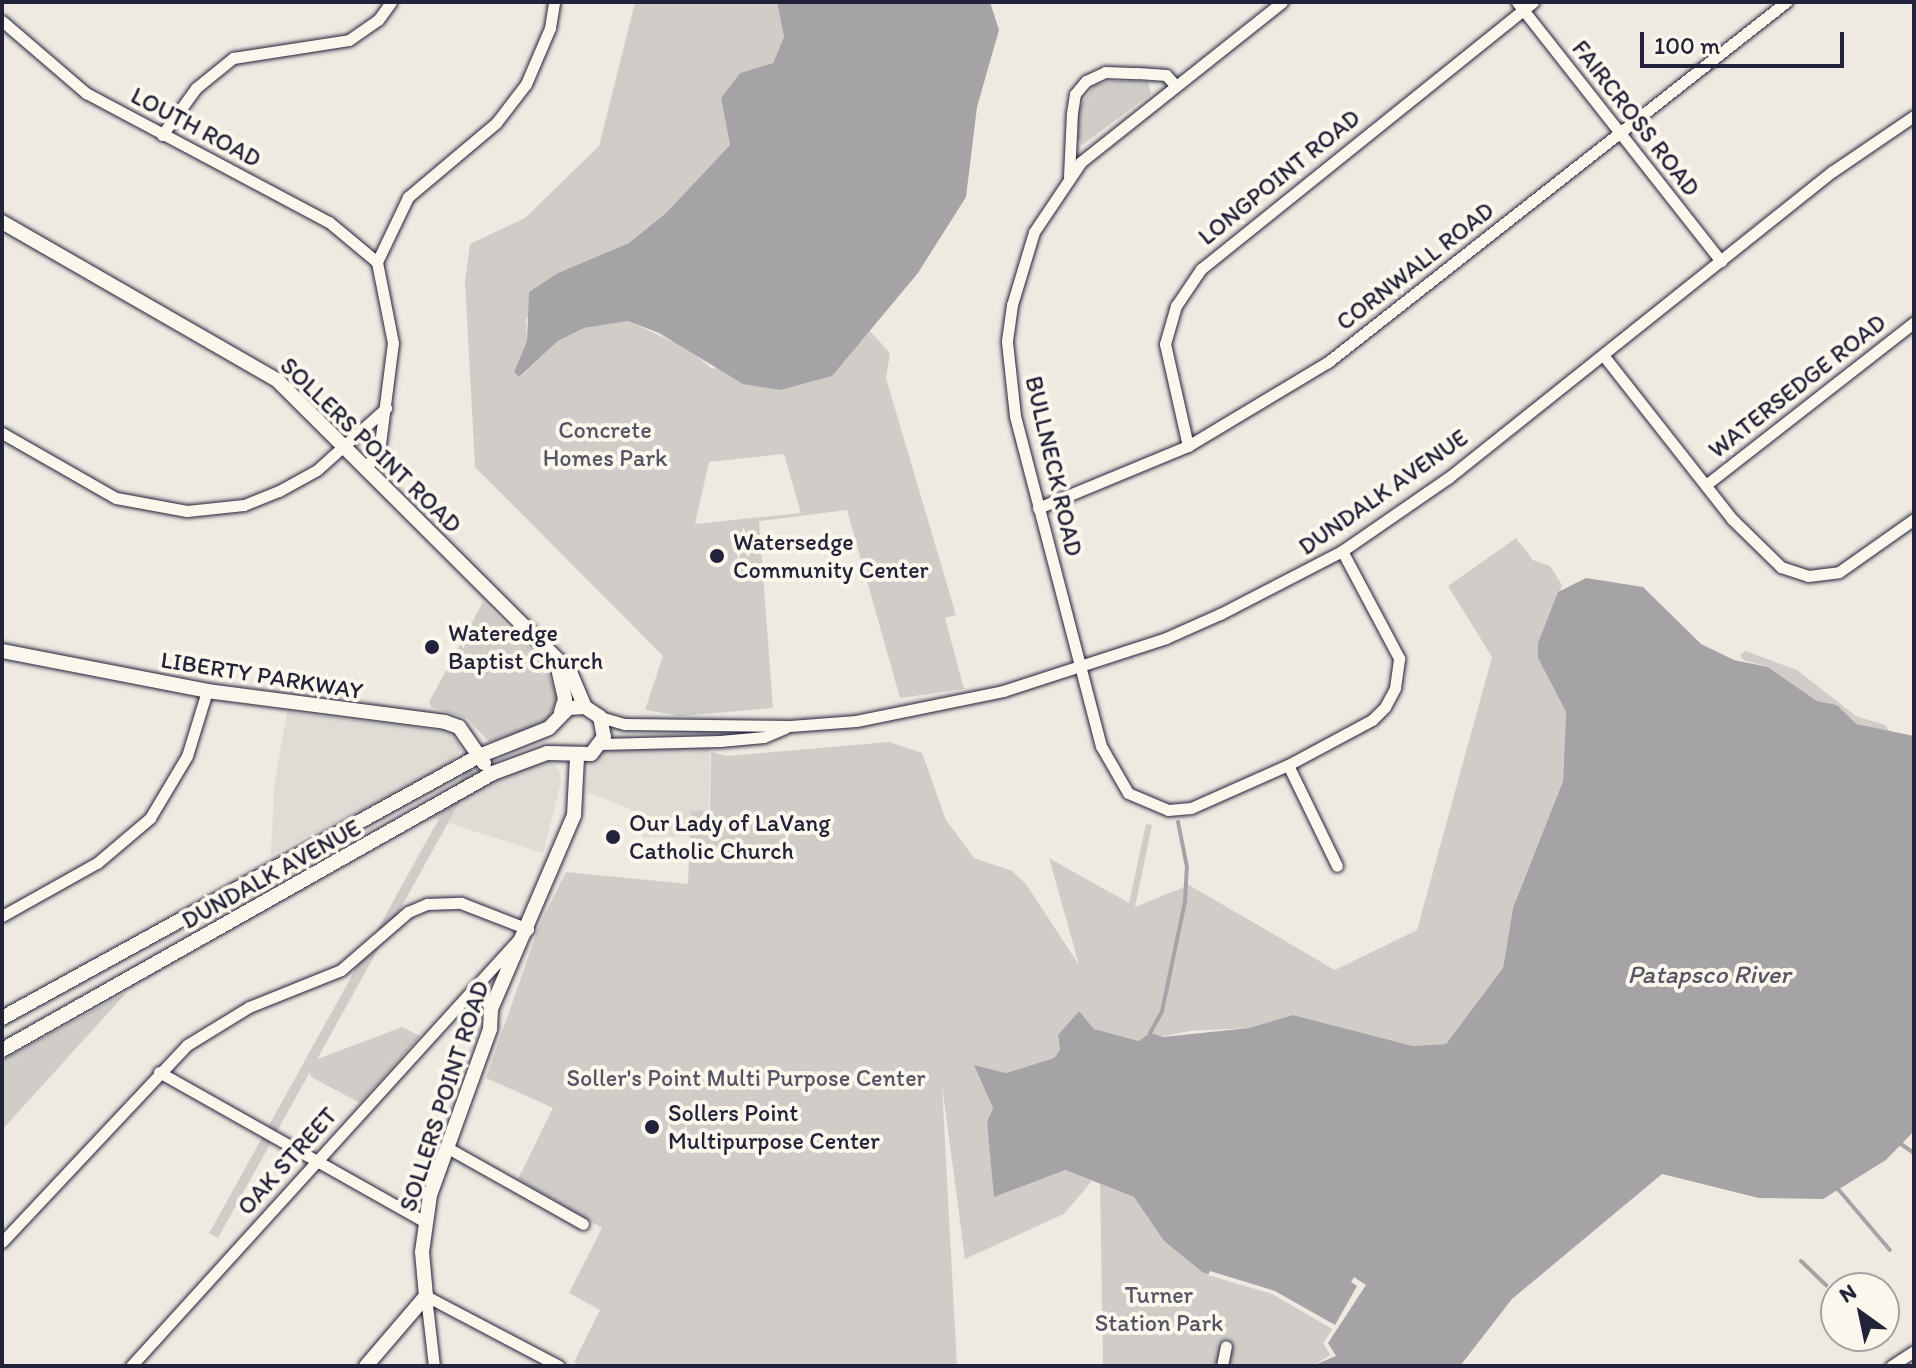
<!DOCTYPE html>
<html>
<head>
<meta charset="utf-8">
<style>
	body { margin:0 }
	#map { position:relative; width:1916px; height:1368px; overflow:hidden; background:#eeeae2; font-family:Itim,sans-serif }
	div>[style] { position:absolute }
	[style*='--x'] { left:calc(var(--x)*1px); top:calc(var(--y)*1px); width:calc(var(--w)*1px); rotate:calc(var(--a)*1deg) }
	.built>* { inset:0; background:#dfdbd5 }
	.green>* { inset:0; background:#d0cdc9; transform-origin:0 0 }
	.water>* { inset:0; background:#a6a3a7 }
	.pier>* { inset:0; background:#eeeae2 }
	.stream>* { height:4px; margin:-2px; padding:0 2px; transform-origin:2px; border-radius:2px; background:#a6a3a7 }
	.roads { filter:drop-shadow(0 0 2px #22223b) drop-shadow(0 0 2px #22223b) }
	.street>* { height:11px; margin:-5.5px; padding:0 5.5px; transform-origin:5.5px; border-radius:5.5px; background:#fbf7ec }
	.secondary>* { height:14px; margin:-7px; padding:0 7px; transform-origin:7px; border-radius:7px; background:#fbf7ec }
	.dots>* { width:22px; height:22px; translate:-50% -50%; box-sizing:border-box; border:4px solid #fbf7ec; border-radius:50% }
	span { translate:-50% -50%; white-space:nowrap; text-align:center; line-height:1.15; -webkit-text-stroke:8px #fbf7ec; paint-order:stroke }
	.street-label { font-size:24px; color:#22223b }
	.park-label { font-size:24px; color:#565566 }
	.poi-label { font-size:24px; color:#22223b }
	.left { translate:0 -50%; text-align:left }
	.water-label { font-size:26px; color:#575666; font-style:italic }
	.frame { position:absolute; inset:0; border:4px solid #22223b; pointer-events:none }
	.north { position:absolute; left:1820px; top:1272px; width:80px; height:80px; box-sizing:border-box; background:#fbf7ec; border:2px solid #a4a2a5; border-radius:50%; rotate:327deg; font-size:22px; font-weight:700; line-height:32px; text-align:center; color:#22223b }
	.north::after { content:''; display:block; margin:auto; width:28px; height:36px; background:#22223b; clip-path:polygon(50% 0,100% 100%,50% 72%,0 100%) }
	.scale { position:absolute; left:1640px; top:32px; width:204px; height:36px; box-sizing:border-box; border:4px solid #22223b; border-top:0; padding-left:10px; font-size:24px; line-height:28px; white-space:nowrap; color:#22223b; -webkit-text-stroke:6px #fbf7ec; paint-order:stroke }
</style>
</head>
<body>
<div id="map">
	<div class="built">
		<i style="clip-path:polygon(287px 712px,443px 731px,457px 740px,461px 750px,444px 768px,271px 855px,274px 788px)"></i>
		<i style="clip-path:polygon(606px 747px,710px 748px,709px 810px,691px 811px,689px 836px,643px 837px,635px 811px,587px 792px,590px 761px)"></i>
		<i style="clip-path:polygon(548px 760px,559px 770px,561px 782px,543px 853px,426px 816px,474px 788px)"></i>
	</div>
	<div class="green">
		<i style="clip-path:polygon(evenodd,635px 2px,777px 2px,784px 38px,773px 63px,740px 73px,721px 98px,730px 145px,666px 213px,629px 243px,558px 273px,526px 320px,527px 341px,514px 372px,520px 377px,558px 341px,584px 328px,628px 321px,687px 348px,711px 368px,831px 376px,868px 329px,890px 353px,886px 378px,956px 615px,945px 618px,964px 689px,900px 698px,847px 510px,759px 521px,773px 708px,681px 716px,645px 710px,663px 656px,475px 467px,465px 281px,470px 244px,525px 218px,599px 146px,635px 2px,784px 454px,801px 513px,695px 524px,709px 462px,784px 454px)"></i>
		<i style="clip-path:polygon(1110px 81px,1148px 81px,1151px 94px,1082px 145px,1077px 138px,1079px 108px,1094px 86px)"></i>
		<i style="clip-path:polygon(1516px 538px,1533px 560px,1550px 566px,1562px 585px,1538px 658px,1566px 712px,1563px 781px,1513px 908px,1503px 968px,1446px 1044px,1413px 1046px,1293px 1015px,1249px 1028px,1190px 1031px,1139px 1041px,1094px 1029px,1079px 1011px,1058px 1035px,1060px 1050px,1054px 1058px,1006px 1073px,975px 1066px,993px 1108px,987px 1122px,995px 1196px,1065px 1170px,1092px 1181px,1064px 1214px,965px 1259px,942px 1085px,957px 1366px,581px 1366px,574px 1362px,600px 1310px,569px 1293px,602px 1228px,518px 1179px,553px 1108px,486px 1078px,539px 926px,566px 872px,688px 884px,691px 811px,710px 810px,711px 752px,727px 756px,889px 742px,922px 753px,946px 820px,974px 858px,1012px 871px,1026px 884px,1079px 965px,1049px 858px,1129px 903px,1146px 824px,1152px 825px,1135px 907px,1189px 885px,1335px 970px,1417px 930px,1492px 657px,1448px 586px)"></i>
		<i style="clip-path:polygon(483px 602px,544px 662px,557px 697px,550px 718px,541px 725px,489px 742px,467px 718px,431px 707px,429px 702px)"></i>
		<i style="clip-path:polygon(1746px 651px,1797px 670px,1856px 716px,1885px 725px,1892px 735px,1855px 724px,1837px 705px,1817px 701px,1768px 667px,1743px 660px,1740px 654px)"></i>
		<i style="left:467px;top:768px;width:10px;height:532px;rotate:29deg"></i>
		<i style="clip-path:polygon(127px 992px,2px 1130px,2px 1060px)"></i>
		<i style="clip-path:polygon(402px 1027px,420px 1036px,360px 1103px,311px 1077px,309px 1067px,315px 1060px)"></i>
		<i style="clip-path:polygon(1100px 1184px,1134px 1197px,1164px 1241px,1202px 1272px,1272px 1294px,1333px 1329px,1331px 1355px,1312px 1366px,1103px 1366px)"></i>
	</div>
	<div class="water">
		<i style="clip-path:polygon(777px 2px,990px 2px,999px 30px,977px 107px,966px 197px,918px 273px,832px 376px,780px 390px,743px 384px,659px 333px,628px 321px,584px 328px,558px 341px,519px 377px,514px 372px,527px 341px,529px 292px,558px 273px,629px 243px,666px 213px,730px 145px,721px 98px,740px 73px,773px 63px,784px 37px)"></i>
		<i style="clip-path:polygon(1586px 578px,1643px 587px,1701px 644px,1734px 660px,1768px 667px,1817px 701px,1837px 705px,1856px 724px,1914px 736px,1914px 1131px,1886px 1160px,1823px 1199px,1759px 1198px,1662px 1174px,1512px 1299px,1460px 1366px,1312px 1366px,1330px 1355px,1323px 1343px,1332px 1329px,1272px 1294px,1202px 1272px,1164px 1241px,1134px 1197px,1065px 1170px,994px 1197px,987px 1122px,993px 1108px,974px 1065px,1006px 1073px,1054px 1058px,1060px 1050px,1058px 1035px,1079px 1011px,1094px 1029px,1139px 1041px,1150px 1033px,1163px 1037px,1249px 1028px,1293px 1015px,1413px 1046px,1446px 1044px,1503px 968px,1513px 908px,1563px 781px,1566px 712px,1538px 658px,1538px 643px,1558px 592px)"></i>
	</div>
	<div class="pier">
		<i style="clip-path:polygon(1210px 1271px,1275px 1291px,1335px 1325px,1357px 1286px,1351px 1282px,1354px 1277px,1366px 1285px,1328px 1343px,1336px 1356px,1312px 1366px,1330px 1355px,1323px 1343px,1332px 1329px,1272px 1294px,1208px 1275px)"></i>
	</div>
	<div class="stream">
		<i style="--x:1150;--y:1033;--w:25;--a:-61"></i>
		<i style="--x:1162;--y:1011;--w:111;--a:-78.1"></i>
		<i style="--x:1185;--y:902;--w:35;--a:-87"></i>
		<i style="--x:1187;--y:867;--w:46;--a:-101.3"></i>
		<i style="--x:1901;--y:1144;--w:16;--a:35"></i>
		<i style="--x:1838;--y:1189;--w:80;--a:49.6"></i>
		<i style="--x:1801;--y:1261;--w:35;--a:44"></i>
	</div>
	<div class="roads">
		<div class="street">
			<i style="--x:1282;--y:2;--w:257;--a:141.5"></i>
			<i style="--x:1081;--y:162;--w:84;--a:123.9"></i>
			<i style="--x:1034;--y:232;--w:76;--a:106.8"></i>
			<i style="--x:1012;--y:305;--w:37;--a:98"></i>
			<i style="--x:1007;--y:342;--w:74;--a:83.8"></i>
			<i style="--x:1015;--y:416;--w:341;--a:75.4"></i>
			<i style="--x:1101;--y:746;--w:54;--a:60.1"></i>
			<i style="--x:1128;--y:793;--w:43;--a:23"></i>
			<i style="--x:1168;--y:810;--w:23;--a:-5"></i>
			<i style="--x:1191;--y:808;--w:106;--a:-23.9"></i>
			<i style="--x:1288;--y:765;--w:95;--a:-28.2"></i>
			<i style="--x:1372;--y:720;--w:18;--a:-45"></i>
			<i style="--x:1385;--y:707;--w:21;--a:-62"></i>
			<i style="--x:1395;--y:688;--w:30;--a:-82"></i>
			<i style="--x:1399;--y:658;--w:121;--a:-118"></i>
			<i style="--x:1517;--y:2;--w:330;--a:51.8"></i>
			<i style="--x:2;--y:21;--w:111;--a:40.6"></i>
			<i style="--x:86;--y:93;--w:275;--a:28"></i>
			<i style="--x:329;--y:222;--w:62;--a:39.8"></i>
			<i style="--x:162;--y:135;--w:58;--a:-54.1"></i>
			<i style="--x:196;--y:88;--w:48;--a:-39"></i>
			<i style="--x:233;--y:58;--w:117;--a:-8.8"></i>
			<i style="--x:349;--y:40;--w:35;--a:-35"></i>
			<i style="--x:378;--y:20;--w:22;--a:-54"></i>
			<i style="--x:1069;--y:176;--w:63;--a:-87.3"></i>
			<i style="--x:1072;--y:113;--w:19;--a:-81"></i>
			<i style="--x:1075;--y:94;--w:17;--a:-50"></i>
			<i style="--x:1086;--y:81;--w:21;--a:-25"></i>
			<i style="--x:1105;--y:72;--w:33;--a:2"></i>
			<i style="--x:1138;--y:73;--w:28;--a:4"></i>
			<i style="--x:1166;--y:75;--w:13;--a:48"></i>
			<i style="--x:1603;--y:355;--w:209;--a:51.8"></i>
			<i style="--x:1732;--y:519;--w:69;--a:44.4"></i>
			<i style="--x:1781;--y:567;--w:28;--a:18"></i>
			<i style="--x:1808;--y:576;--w:31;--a:-7"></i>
			<i style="--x:1839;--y:572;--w:92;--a:-35.2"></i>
			<i style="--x:2;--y:433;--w:131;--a:29.7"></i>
			<i style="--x:116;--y:498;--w:72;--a:10.4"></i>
			<i style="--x:187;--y:511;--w:57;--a:-6"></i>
			<i style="--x:244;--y:505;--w:38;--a:-22"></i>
			<i style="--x:279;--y:491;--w:43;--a:-28.9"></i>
			<i style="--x:317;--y:470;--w:93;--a:-41.9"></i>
			<i style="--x:1188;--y:446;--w:105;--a:-102.7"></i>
			<i style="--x:1165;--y:344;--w:40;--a:-74"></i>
			<i style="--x:1176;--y:306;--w:45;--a:-56"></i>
			<i style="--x:1201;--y:269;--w:426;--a:-38.8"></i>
			<i style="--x:367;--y:468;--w:27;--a:-62"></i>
			<i style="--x:380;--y:444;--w:102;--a:-82.7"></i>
			<i style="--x:393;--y:343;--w:83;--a:-101.2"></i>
			<i style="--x:377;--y:262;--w:72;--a:-64.5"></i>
			<i style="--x:408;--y:197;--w:115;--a:-40.1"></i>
			<i style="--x:496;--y:123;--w:49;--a:-52.4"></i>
			<i style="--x:526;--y:84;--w:61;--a:-66.8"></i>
			<i style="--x:550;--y:28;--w:26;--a:-81"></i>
			<i style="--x:1707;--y:484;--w:263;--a:-38"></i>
			<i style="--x:1038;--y:508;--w:162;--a:-22.5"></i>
			<i style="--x:1188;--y:446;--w:163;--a:-31"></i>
			<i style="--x:1328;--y:362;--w:583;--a:-38.17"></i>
			<i style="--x:600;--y:717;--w:26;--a:16"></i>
			<i style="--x:625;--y:724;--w:165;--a:0.7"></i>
			<i style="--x:790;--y:726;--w:66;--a:-4.3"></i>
			<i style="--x:856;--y:721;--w:150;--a:-11.5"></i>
			<i style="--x:1003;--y:691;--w:171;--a:-18"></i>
			<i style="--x:1166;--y:638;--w:59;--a:-24"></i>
			<i style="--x:1220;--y:614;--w:137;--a:-27.3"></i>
			<i style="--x:1342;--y:551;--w:129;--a:-34.6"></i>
			<i style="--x:1448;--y:478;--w:492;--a:-38.6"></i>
			<i style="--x:1833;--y:171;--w:98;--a:-34.2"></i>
			<i style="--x:601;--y:744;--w:119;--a:-1.4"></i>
			<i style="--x:720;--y:741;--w:44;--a:-5.2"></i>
			<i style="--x:764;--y:737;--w:23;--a:-23"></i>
			<i style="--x:1288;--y:765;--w:112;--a:64.1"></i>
			<i style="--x:2;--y:916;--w:109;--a:-29.2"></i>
			<i style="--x:97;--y:863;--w:70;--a:-40.3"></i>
			<i style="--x:150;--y:818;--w:72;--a:-59.2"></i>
			<i style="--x:187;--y:756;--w:68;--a:-72.9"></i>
			<i style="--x:159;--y:1072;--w:305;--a:29.4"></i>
			<i style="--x:446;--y:1147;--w:157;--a:29.3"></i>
			<i style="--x:2;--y:1242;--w:270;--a:-46.8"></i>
			<i style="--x:187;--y:1045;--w:73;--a:-31.5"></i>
			<i style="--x:249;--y:1007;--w:99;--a:-21.9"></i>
			<i style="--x:341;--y:970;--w:89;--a:-40.9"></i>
			<i style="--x:408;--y:912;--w:21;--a:-23"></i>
			<i style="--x:427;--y:904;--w:34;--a:-2"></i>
			<i style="--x:461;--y:903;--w:72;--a:21.2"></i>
			<i style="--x:528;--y:929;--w:77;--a:132.4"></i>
			<i style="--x:426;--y:1296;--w:150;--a:27.8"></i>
			<i style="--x:426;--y:1296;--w:70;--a:83.5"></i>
			<i style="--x:131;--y:1366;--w:513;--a:-47.76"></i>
			<i style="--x:476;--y:986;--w:27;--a:57"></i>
			<i style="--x:1222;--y:1366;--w:20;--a:-79"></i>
			<i style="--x:1891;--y:1366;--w:27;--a:-33"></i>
		</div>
		<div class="secondary">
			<i style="--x:2;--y:222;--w:317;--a:29.9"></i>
			<i style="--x:277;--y:380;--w:414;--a:44.9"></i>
			<i style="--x:570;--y:672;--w:38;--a:67"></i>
			<i style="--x:2;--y:651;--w:209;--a:11"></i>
			<i style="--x:207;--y:691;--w:240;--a:7.4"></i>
			<i style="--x:445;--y:722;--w:15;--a:20"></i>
			<i style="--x:459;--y:727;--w:44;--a:55.2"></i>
			<i style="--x:557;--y:664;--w:36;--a:77"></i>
			<i style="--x:565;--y:699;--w:14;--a:107"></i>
			<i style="--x:2;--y:1018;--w:544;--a:-28.78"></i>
			<i style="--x:479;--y:756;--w:75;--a:-21.8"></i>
			<i style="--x:549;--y:728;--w:28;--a:-46"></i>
			<i style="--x:568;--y:708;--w:17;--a:-3"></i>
			<i style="--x:585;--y:707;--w:18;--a:34"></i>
			<i style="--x:600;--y:717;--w:20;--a:79"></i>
			<i style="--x:604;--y:737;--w:21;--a:127"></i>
			<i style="--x:591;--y:754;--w:44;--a:-178.7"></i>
			<i style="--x:547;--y:753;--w:58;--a:159.7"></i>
			<i style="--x:493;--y:773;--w:564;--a:150.57"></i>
			<i style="--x:366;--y:1366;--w:92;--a:-49.4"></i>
			<i style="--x:426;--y:1296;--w:44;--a:-95.2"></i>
			<i style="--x:422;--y:1252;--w:58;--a:-82"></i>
			<i style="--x:430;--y:1195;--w:177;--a:-70.1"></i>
			<i style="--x:490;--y:1029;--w:20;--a:-87"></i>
			<i style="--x:491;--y:1009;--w:211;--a:-66.8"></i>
			<i style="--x:574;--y:815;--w:58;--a:-87"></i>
		</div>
	</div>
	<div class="dots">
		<i style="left:717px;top:556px;background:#22223b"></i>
		<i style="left:432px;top:647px;background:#22223b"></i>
		<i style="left:613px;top:837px;background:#22223b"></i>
		<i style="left:652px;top:1127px;background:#22223b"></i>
	</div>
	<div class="street-label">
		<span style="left:1636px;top:118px;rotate:52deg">FAIRCROSS ROAD</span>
		<span style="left:196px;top:127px;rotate:28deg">LOUTH ROAD</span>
		<span style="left:1279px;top:177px;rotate:-39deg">LONGPOINT ROAD</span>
		<span style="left:1415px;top:266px;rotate:-38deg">CORNWALL ROAD</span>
		<span style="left:1797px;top:386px;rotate:-38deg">WATERSEDGE ROAD</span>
		<span style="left:371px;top:445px;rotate:44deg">SOLLERS POINT ROAD</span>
		<span style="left:1054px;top:466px;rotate:77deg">BULLNECK ROAD</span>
		<span style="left:1383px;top:492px;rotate:-35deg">DUNDALK AVENUE</span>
		<span style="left:262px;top:675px;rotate:9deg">LIBERTY PARKWAY</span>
		<span style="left:271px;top:874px;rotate:-29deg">DUNDALK AVENUE</span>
		<span style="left:444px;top:1096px;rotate:-72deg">SOLLERS POINT ROAD</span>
		<span style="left:287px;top:1161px;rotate:-48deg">OAK STREET</span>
	</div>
	<div class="park-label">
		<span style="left:605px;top:444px">Concrete<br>Homes Park</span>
		<span style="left:746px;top:1078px">Soller's Point Multi Purpose Center</span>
		<span style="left:1159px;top:1309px">Turner<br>Station Park</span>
	</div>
	<div class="poi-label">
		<span class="left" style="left:733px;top:556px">Watersedge<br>Community Center</span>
		<span class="left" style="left:448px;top:647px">Wateredge<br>Baptist Church</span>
		<span class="left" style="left:629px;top:837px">Our Lady of LaVang<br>Catholic Church</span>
		<span class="left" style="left:668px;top:1127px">Sollers Point<br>Multipurpose Center</span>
	</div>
	<div class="water-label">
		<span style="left:1709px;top:975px">Patapsco River</span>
	</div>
	<div class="frame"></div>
	<div class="north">N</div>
	<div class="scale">100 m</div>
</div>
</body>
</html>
